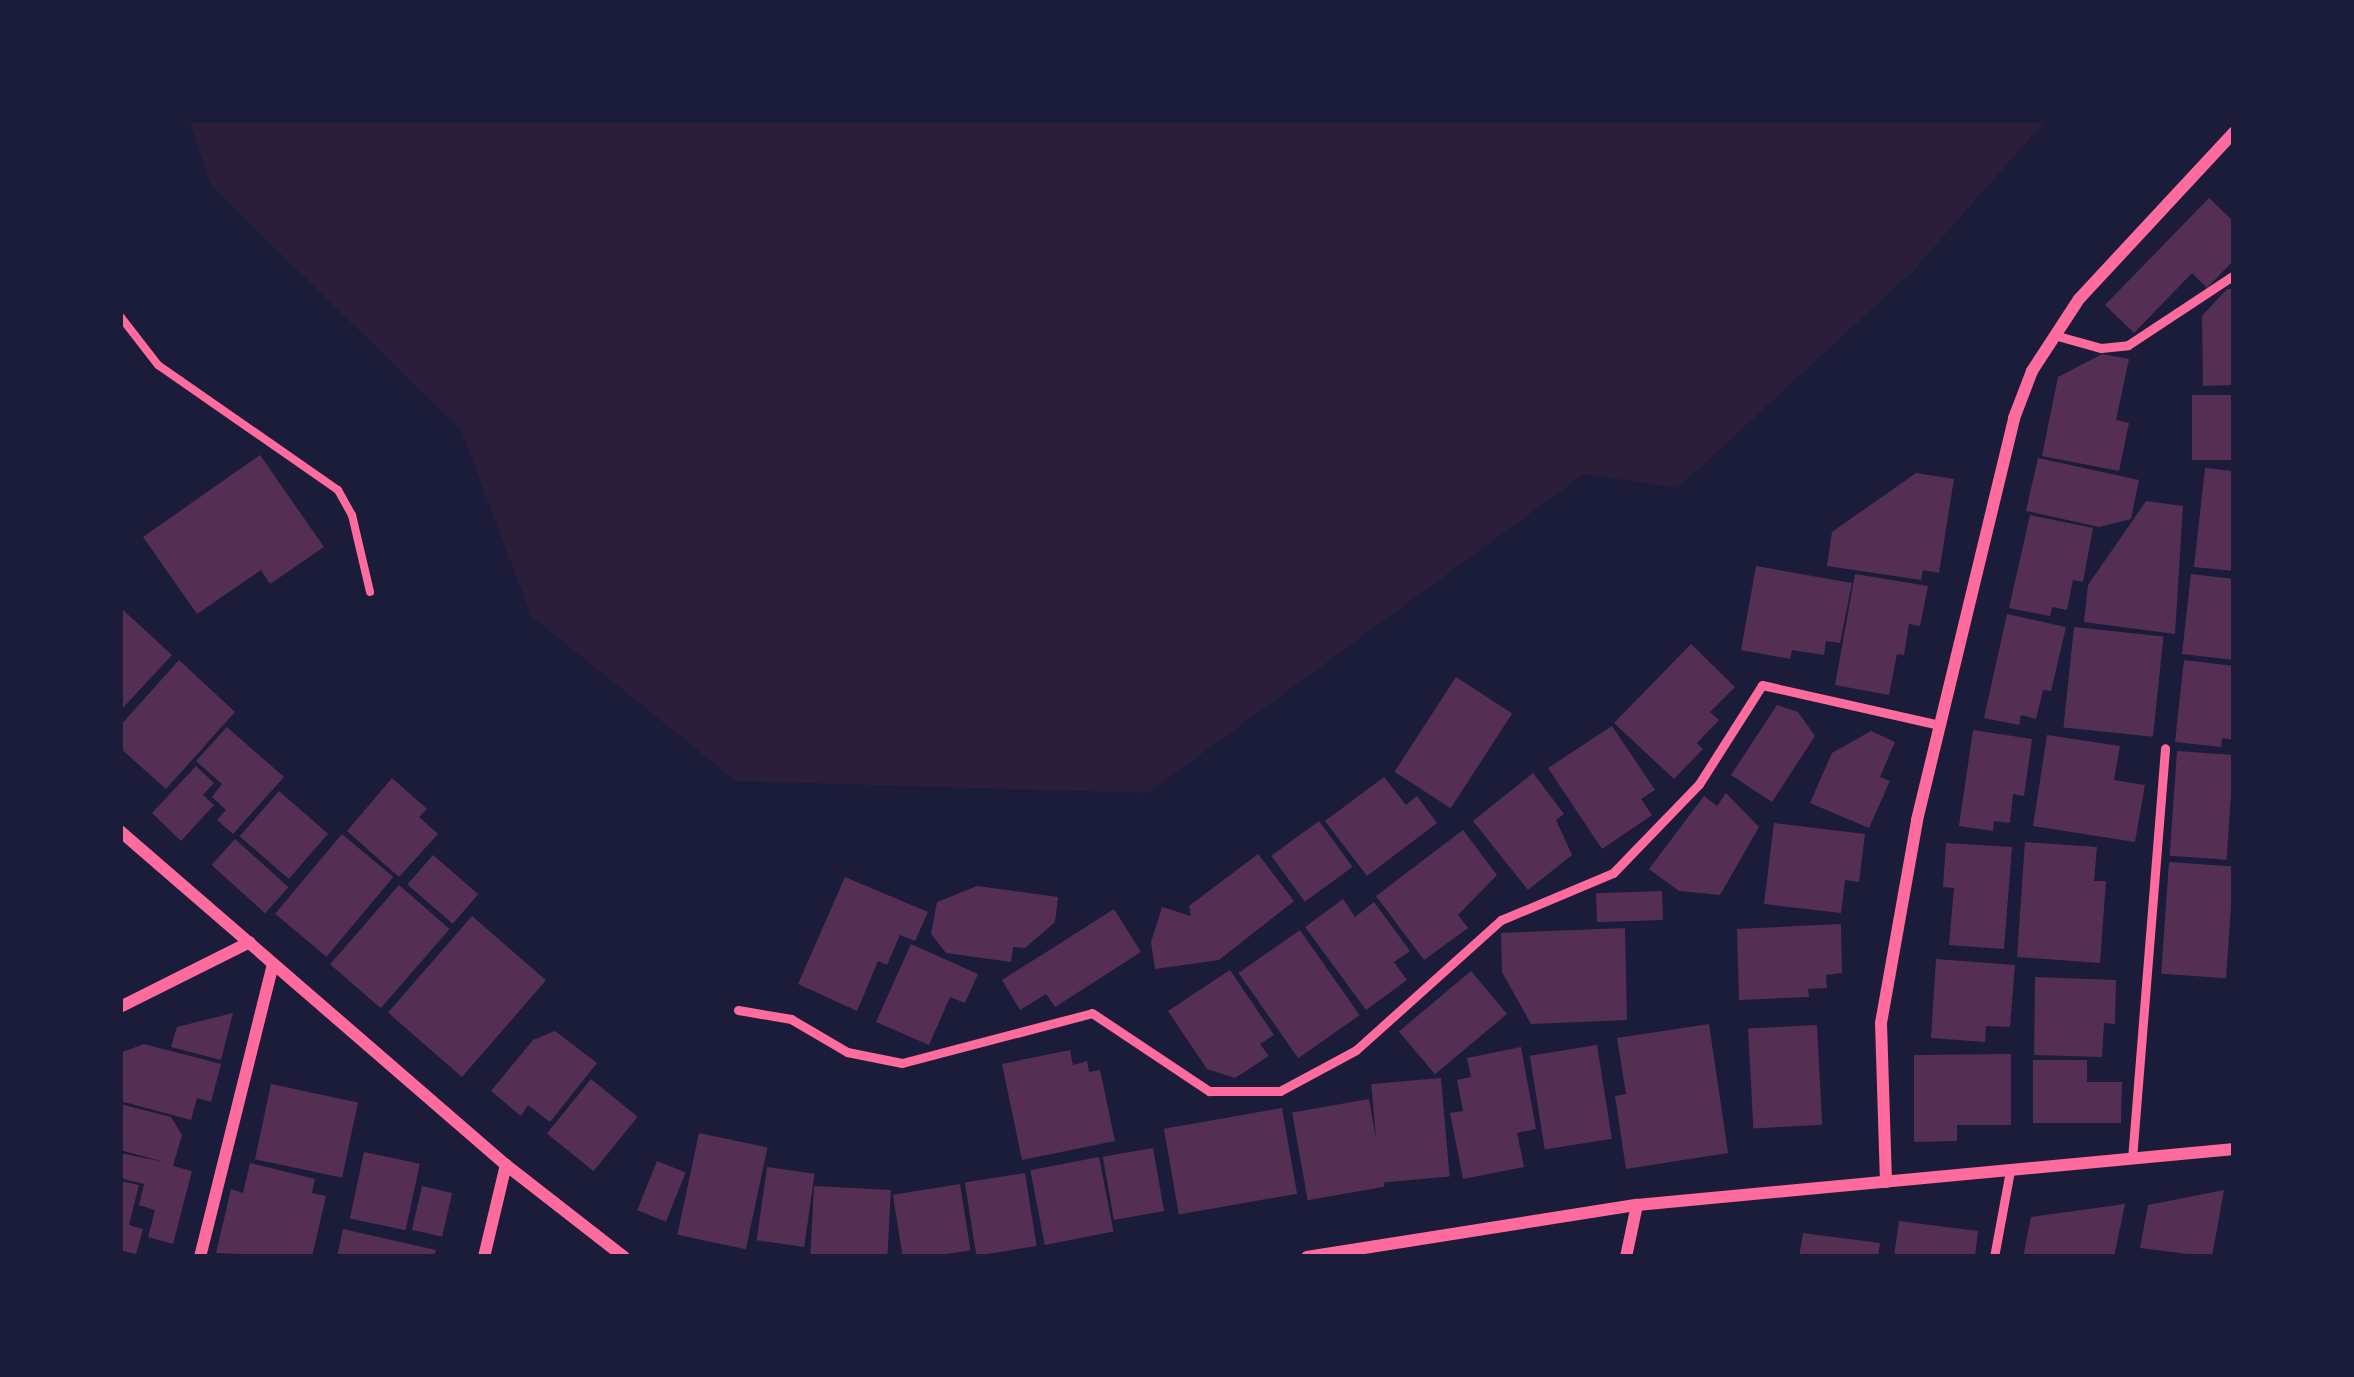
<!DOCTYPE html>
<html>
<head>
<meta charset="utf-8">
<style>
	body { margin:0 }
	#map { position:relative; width:2354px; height:1377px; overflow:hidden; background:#1b1b3a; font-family:"Libre Baskerville",serif }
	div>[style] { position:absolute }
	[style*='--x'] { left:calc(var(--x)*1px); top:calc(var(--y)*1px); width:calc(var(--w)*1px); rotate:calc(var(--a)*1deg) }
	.green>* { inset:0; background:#2a1e3b }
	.building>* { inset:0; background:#542f53; transform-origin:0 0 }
	.path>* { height:8px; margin:-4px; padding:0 4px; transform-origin:4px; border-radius:4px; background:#ff6b9d }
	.service>* { height:9px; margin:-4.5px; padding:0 4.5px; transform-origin:4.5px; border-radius:4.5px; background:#ff6b9d }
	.minor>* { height:12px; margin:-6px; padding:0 6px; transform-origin:6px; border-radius:6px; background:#ff6b9d }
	span { translate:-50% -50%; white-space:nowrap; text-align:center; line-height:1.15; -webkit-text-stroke:9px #1b1b3a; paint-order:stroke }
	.frame { position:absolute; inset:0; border:123px solid #1b1b3a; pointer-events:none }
</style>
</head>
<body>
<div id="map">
	<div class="green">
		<i style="clip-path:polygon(189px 120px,2046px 120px,1912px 272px,1678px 488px,1584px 474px,1148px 793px,736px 781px,531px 616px,461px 430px,211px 186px)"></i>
	</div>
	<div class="building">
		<i style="clip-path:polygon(2209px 198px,2234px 222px,2234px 260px,2207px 288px,2192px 273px,2134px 333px,2105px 305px)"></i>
		<i style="clip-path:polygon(2227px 289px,2234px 289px,2234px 385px,2203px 386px,2202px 316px)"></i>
		<i style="clip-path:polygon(2102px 354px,2129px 359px,2116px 420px,2129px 423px,2119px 471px,2042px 456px,2058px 377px)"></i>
		<i style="left:2234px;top:395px;width:65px;height:42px;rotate:90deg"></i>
		<i style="clip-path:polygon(260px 455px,324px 547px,270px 584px,261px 570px,197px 614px,143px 537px)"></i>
		<i style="clip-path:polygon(2038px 458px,2139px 480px,2131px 519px,2099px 527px,2026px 511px)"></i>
		<i style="clip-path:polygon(2205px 468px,2234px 471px,2234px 571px,2194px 567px)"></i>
		<i style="clip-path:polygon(1916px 473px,1954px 479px,1939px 573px,1923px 570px,1921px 580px,1827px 566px,1832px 532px)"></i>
		<i style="clip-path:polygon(2146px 501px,2183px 506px,2175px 634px,2084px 622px,2088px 585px)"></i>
		<i style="clip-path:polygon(2030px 515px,2093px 528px,2083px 582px,2073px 580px,2067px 610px,2052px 607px,2050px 616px,2009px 608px)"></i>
		<i style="clip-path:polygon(1756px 566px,1852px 583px,1840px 643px,1826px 641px,1824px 655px,1792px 650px,1790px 659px,1741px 650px)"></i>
		<i style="clip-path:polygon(1855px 574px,1928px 586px,1920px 626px,1909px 624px,1904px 655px,1897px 654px,1889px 695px,1835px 685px)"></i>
		<i style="clip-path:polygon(2191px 574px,2234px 579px,2234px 660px,2182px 654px)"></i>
		<i style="clip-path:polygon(123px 610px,172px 655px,120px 711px,120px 613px)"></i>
		<i style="clip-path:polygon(2007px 614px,2066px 627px,2051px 691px,2043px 690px,2036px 719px,2021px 715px,2019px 725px,1984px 718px)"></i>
		<i style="left:2074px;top:627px;width:90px;height:101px;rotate:6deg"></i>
		<i style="clip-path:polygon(1691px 644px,1735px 687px,1710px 712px,1719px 720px,1697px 743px,1703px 749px,1674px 779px,1614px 723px)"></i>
		<i style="clip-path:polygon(179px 660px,235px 712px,166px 789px,120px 748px,120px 726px)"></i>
		<i style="clip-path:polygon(2184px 660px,2234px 666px,2234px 740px,2222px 738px,2221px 747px,2175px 742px)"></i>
		<i style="left:1456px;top:677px;width:67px;height:113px;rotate:33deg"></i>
		<i style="clip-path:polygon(1777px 705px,1798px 712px,1815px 736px,1772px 802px,1731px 775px)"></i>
		<i style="clip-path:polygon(1612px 726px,1655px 790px,1641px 799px,1652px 815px,1602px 849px,1548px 768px)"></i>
		<i style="clip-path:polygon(227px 727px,284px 777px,233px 834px,217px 820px,226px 810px,212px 797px,222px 784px,196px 761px)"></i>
		<i style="clip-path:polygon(1973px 730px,2032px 739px,2024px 796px,2013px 794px,2010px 823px,1994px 821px,1993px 831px,1959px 826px)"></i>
		<i style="clip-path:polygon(1871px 731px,1895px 742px,1880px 777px,1890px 781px,1869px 828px,1810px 803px,1832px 753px)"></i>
		<i style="clip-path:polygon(2047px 735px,2120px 746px,2114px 780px,2145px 785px,2135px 842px,2033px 826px)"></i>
		<i style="left:2177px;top:751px;width:57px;height:105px;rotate:4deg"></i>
		<i style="clip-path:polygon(196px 766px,214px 783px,203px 795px,214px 805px,181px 841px,152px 813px)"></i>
		<i style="clip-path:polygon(1533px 773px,1564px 814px,1556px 820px,1572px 855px,1528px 890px,1473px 821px)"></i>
		<i style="clip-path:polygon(1384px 777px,1406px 805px,1417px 796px,1437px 823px,1367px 876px,1325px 821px)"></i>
		<i style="clip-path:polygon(392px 778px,427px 809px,419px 817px,438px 834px,399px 877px,347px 831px)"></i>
		<i style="left:279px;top:791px;width:65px;height:60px;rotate:41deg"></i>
		<i style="clip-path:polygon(1726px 793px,1759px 827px,1720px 895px,1679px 891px,1649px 869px,1704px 796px,1717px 806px)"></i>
		<i style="left:1319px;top:821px;width:57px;height:59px;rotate:54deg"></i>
		<i style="clip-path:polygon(1774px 823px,1865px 834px,1859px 882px,1845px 880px,1841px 913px,1764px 904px)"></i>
		<i style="clip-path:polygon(1463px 830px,1497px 875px,1458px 915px,1468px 928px,1424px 960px,1376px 896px)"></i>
		<i style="left:342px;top:834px;width:67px;height:104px;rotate:40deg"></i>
		<i style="left:235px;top:839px;width:72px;height:35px;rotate:42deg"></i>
		<i style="clip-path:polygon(2025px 842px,2097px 847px,2094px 881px,2106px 881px,2100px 963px,2017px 957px)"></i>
		<i style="clip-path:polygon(1946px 843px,2012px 847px,2004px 949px,1949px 945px,1954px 888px,1943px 887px)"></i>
		<i style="clip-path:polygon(1258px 854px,1294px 901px,1219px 960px,1155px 969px,1151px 942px,1162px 907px,1191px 916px,1189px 906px)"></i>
		<i style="left:433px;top:855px;width:60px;height:39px;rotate:41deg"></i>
		<i style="left:2169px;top:862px;width:65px;height:112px;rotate:4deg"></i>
		<i style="clip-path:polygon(845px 877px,928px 912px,915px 941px,900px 935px,887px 965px,878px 961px,857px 1011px,798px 984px)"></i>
		<i style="left:399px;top:885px;width:67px;height:105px;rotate:41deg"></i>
		<i style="clip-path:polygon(977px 886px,1058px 897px,1055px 922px,1025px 948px,1013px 947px,1011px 962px,946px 953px,931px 934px,937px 902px)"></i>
		<i style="left:1662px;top:891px;width:29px;height:66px;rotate:88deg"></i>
		<i style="clip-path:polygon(1343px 899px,1355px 917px,1374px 902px,1410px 951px,1394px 962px,1407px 980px,1366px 1010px,1305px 927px)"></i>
		<i style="clip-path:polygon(1114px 909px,1141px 952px,1055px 1007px,1046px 994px,1020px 1010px,1002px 980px)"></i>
		<i style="left:472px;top:916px;width:98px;height:128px;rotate:41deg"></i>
		<i style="clip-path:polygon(1841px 924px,1842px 973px,1826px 975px,1827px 988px,1808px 989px,1809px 997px,1739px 1000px,1737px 929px)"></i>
		<i style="clip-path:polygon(1625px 928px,1627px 1020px,1531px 1024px,1502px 972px,1501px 933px)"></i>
		<i style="left:1300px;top:930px;width:104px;height:75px;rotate:55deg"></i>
		<i style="clip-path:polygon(911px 944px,978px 974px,965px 1003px,950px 997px,929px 1045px,876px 1022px)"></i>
		<i style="clip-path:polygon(1936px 959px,2015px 965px,2010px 1027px,1986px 1026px,1985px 1042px,1931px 1038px)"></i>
		<i style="clip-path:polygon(1230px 970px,1274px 1035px,1260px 1044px,1269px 1056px,1235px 1078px,1207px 1069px,1168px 1011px)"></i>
		<i style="left:1471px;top:971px;width:56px;height:94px;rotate:50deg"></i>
		<i style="clip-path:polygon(2035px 977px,2116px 980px,2115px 1024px,2104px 1023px,2102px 1057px,2034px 1055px)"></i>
		<i style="clip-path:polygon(233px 1013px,221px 1060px,171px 1047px,177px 1027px)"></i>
		<i style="clip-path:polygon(1709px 1024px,1728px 1153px,1626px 1169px,1615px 1096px,1626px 1094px,1617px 1038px)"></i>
		<i style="left:1817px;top:1025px;width:100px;height:69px;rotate:87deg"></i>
		<i style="clip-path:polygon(555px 1031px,597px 1063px,550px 1122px,528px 1105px,521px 1116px,491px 1091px,533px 1040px)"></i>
		<i style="clip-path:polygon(144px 1044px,221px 1064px,211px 1102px,197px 1098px,191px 1120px,120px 1101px,120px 1053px)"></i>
		<i style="left:1597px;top:1045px;width:95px;height:68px;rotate:81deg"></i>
		<i style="clip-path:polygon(1521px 1047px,1536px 1129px,1517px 1133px,1524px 1167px,1463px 1179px,1450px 1113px,1463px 1111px,1457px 1080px,1471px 1077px,1467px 1058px)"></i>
		<i style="clip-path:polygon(1070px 1050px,1073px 1065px,1087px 1061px,1089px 1072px,1100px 1070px,1115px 1141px,1022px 1160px,1002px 1064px)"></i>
		<i style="clip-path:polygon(2011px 1054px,2011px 1125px,1957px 1125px,1957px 1141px,1914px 1142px,1914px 1055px)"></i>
		<i style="clip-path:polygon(2033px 1060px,2087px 1060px,2087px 1082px,2122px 1082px,2121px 1123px,2033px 1123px)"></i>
		<i style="left:1441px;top:1078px;width:99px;height:70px;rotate:85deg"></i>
		<i style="left:591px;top:1079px;width:60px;height:70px;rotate:39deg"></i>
		<i style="left:271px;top:1084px;width:89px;height:77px;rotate:12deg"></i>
		<i style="left:1369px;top:1099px;width:89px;height:78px;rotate:80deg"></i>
		<i style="clip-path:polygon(120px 1104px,171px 1117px,182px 1135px,173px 1166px,192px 1171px,173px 1244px,148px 1237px,155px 1210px,139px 1205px,144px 1184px,120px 1178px,120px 1153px,164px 1162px,120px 1150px)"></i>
		<i style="left:1282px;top:1108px;width:87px;height:120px;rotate:80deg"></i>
		<i style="left:699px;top:1133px;width:70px;height:104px;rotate:12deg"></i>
		<i style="left:1153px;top:1148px;width:64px;height:51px;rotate:80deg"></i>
		<i style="left:364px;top:1152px;width:57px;height:68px;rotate:12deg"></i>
		<i style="left:1099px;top:1157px;width:76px;height:70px;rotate:79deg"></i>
		<i style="left:657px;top:1161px;width:31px;height:53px;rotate:22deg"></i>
		<i style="clip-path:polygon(250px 1163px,315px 1179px,312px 1193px,326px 1196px,312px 1257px,216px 1253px,231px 1189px,243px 1193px)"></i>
		<i style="left:767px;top:1167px;width:48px;height:74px;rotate:8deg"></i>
		<i style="left:1025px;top:1173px;width:74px;height:61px;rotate:81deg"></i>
		<i style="clip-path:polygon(120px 1181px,139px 1185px,129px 1225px,143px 1229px,136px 1254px,120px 1250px)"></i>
		<i style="left:960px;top:1184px;width:67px;height:68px;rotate:81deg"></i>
		<i style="left:422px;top:1186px;width:31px;height:45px;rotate:13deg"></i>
		<i style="left:814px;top:1186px;width:77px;height:71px;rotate:3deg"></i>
		<i style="clip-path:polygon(2224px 1190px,2212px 1257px,2140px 1248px,2148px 1205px)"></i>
		<i style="clip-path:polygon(2125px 1204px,2114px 1257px,2023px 1257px,2031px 1217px)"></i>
		<i style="clip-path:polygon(1899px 1221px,1978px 1231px,1975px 1257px,1894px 1257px)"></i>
		<i style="clip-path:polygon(343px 1229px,436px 1250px,434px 1257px,337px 1257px)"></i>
		<i style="clip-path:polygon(1803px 1233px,1880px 1243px,1878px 1257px,1799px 1257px)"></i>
	</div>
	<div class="path">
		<i style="--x:120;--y:316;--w:62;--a:52.2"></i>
		<i style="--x:158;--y:365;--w:219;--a:34.8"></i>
		<i style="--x:338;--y:490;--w:29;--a:61"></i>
		<i style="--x:352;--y:515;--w:79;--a:76.8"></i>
	</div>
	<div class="service">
		<i style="--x:2054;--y:335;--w:49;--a:15.5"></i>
		<i style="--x:2101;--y:348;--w:27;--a:-6"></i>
		<i style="--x:2128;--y:345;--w:127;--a:-33.4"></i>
		<i style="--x:738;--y:1010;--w:54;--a:9.6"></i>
		<i style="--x:791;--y:1019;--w:65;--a:30.5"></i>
		<i style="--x:847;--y:1052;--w:56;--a:11.3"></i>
		<i style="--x:902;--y:1063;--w:196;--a:-14.7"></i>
		<i style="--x:1092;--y:1013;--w:141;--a:33.7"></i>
		<i style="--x:1209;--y:1091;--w:71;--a:0"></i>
		<i style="--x:1280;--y:1091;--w:86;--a:-28.3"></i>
		<i style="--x:1356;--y:1050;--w:195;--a:-41.9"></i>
		<i style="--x:1501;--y:920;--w:121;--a:-22.8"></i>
		<i style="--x:1613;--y:873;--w:124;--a:-46"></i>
		<i style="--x:1699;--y:784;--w:117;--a:-57.5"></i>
		<i style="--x:1762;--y:685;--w:182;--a:12.7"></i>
		<i style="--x:2132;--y:1159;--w:412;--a:-85.4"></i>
		<i style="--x:1994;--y:1257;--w:87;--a:-79.5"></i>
	</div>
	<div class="minor">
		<i style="--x:120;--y:831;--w:510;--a:40.87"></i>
		<i style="--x:506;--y:1165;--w:150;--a:37.9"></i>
		<i style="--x:120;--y:1007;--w:145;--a:-26.6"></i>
		<i style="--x:1886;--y:1182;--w:159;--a:-91.8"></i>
		<i style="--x:1881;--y:1023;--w:206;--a:-79.9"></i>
		<i style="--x:1917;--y:820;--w:414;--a:-76.4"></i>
		<i style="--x:2014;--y:418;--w:50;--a:-69"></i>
		<i style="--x:2032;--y:371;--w:86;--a:-56.9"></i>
		<i style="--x:2079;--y:299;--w:228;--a:-47.1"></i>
		<i style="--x:200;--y:1257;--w:302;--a:-76"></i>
		<i style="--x:484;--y:1257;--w:95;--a:-76.6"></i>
		<i style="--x:1307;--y:1257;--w:334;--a:-9"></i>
		<i style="--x:1637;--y:1205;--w:600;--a:-5.36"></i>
		<i style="--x:1626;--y:1257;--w:53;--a:-78.1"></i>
	</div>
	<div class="frame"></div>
</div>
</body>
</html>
